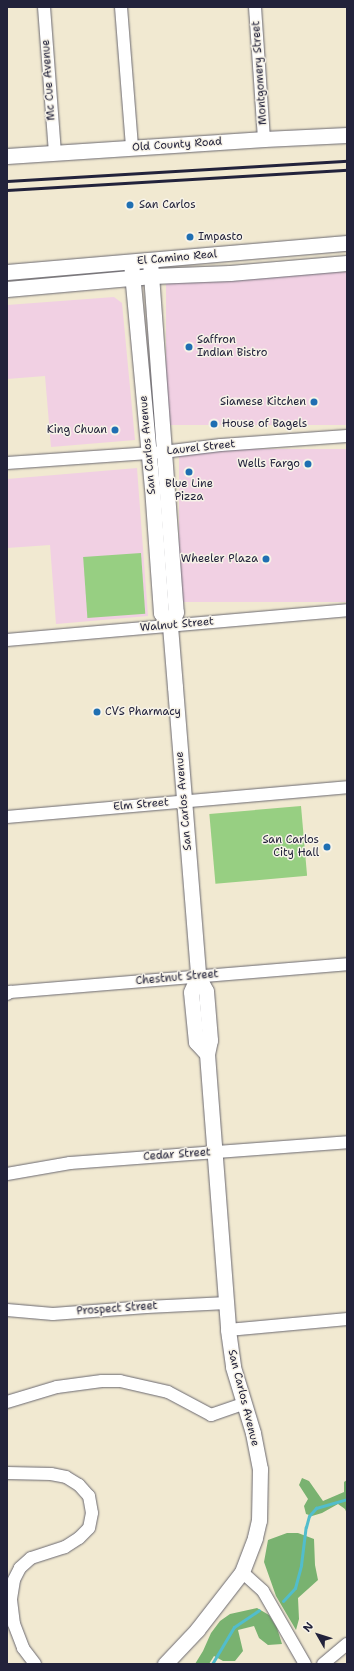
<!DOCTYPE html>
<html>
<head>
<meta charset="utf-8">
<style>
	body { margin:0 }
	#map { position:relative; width:354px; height:1671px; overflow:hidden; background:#f1e9d1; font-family:"Shantell Sans",sans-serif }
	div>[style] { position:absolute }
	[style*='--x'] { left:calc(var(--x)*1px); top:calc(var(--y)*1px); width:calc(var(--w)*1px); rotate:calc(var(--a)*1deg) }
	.built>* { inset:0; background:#f1d0e3; transform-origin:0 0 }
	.green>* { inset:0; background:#97cf82; transform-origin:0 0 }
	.forest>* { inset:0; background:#79b270 }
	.stream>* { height:3px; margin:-1.5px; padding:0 1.5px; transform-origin:1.5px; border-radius:1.5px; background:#52bdcc }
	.roads { filter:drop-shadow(0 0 1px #6a6870) drop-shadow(0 0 1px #6a6870) }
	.minor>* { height:12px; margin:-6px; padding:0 6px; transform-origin:6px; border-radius:6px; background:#fff }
	.major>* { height:15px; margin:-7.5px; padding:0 7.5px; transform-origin:7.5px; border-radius:7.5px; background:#fff }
	.rail>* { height:3px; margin:-1.5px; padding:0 1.5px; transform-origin:1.5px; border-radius:1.5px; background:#22223b }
	.dots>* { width:11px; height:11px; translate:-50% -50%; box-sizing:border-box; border:2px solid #f7f3e8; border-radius:50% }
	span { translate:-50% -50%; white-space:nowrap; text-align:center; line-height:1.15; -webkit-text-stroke:3px #f7f3e8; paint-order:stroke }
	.street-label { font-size:11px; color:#22223b }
	.poi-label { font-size:11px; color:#22223b }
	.left { translate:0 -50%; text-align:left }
	.right { translate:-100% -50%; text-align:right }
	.frame { position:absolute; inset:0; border:8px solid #22223b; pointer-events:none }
	.north { position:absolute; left:298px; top:1615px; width:40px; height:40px; -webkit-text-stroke:3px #f7f3e8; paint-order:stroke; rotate:309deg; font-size:11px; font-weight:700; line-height:16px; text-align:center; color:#22223b }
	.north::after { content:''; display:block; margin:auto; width:14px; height:18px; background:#22223b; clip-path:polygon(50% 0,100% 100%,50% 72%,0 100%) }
</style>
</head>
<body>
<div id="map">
	<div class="built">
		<i style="left:347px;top:272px;width:153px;height:181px;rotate:90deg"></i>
		<i style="clip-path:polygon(114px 297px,122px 303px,135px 440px,51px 447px,45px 376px,7px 379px,7px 305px)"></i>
		<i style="left:347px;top:449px;width:153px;height:168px;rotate:90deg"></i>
		<i style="clip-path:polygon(137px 468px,148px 616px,56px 624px,50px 545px,7px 548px,7px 479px)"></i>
	</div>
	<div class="green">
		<i style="left:141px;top:553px;width:61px;height:58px;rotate:86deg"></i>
		<i style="left:301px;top:806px;width:70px;height:92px;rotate:85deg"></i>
	</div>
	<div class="forest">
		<i style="clip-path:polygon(302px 1478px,309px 1481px,323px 1501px,344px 1492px,344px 1482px,347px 1480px,347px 1514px,345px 1509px,338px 1504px,322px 1513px,312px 1516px,306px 1514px,304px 1506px,308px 1499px,299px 1485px)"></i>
		<i style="clip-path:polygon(287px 1533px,298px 1533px,314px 1539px,315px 1565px,318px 1580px,298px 1598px,299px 1619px,296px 1630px,276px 1596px,264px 1562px,268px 1540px)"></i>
		<i style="clip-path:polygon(257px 1608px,269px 1615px,277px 1628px,282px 1644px,268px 1645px,259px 1638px,254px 1626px,238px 1630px,243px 1651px,235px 1661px,223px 1661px,214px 1656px,209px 1664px,195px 1664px,203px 1651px,211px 1633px,220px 1621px,230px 1614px)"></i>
	</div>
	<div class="stream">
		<i style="--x:283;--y:1601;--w:18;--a:-47"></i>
		<i style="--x:295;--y:1588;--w:24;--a:-75"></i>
		<i style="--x:301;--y:1565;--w:38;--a:-83"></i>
		<i style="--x:306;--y:1527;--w:11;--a:-75"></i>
		<i style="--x:309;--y:1516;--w:11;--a:-49"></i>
		<i style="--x:316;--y:1508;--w:32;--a:-16"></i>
		<i style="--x:212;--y:1664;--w:43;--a:-59.3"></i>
		<i style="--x:234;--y:1627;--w:30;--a:-34"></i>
	</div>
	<div class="roads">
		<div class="minor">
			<i style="--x:44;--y:7;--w:146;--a:85.7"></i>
			<i style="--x:121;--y:7;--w:141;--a:85.5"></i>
			<i style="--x:255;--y:7;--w:132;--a:86.1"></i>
			<i style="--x:7;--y:463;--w:156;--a:-4"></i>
			<i style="--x:163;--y:452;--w:58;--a:-6.9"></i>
			<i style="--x:221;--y:445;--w:126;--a:-4.1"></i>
			<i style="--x:7;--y:640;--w:341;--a:-5"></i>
			<i style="--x:7;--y:817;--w:341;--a:-5"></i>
			<i style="--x:7;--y:994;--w:4;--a:-34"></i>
			<i style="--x:10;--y:992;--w:338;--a:-4.7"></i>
			<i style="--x:7;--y:1174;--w:64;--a:-9.9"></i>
			<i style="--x:70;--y:1163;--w:278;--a:-4.3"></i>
			<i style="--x:7;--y:1310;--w:46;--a:5"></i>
			<i style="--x:53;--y:1314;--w:94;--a:-4.3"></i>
			<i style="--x:147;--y:1307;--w:80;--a:-2.9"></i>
			<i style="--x:228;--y:1330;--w:120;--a:-5.3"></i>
			<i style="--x:7;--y:1402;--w:52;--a:-16.7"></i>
			<i style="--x:57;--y:1387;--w:45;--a:-7.6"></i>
			<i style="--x:102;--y:1381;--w:18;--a:0"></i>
			<i style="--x:120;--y:1381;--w:49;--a:12.9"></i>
			<i style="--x:168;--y:1392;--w:49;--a:28.1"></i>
			<i style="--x:211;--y:1415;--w:34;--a:-19"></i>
			<i style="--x:7;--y:1473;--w:44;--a:1.3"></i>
			<i style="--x:51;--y:1474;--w:15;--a:11"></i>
			<i style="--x:66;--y:1477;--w:15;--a:32"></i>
			<i style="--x:79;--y:1485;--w:15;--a:48"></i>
			<i style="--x:89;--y:1496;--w:17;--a:80"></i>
			<i style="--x:92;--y:1513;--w:15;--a:101"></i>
			<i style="--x:89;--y:1528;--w:14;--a:135"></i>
			<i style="--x:79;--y:1538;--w:17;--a:147"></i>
			<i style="--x:65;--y:1547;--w:36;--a:162"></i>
			<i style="--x:31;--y:1558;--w:15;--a:138"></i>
			<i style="--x:20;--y:1568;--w:13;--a:117"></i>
			<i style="--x:14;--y:1580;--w:20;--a:99"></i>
			<i style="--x:11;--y:1600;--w:24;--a:83"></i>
			<i style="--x:14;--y:1624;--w:26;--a:69"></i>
			<i style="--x:23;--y:1648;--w:20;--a:53"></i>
			<i style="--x:242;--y:1572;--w:28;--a:42"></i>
			<i style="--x:263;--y:1591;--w:84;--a:60.1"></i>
			<i style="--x:323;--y:1664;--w:31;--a:-40"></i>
		</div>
		<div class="major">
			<i style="--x:7;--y:156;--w:258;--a:-3.8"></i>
			<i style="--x:264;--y:139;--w:83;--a:-2.8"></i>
			<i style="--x:150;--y:261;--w:352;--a:85.8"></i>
			<i style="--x:176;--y:612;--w:15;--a:113"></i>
			<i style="--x:170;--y:626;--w:61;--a:85.3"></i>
			<i style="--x:175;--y:687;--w:290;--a:85.4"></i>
			<i style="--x:198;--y:976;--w:17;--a:62"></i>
			<i style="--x:206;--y:991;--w:49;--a:85.3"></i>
			<i style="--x:210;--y:1040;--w:14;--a:102"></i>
			<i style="--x:207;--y:1054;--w:277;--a:85.6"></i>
			<i style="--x:228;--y:1330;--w:37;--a:82"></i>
			<i style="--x:233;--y:1367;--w:69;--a:73.1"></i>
			<i style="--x:253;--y:1433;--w:37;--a:79"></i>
			<i style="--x:260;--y:1469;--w:51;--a:91.1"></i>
			<i style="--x:259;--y:1520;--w:18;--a:103"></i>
			<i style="--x:255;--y:1538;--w:36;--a:111"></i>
			<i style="--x:242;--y:1572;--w:73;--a:127.8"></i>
			<i style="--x:197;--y:1630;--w:47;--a:133.3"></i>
			<i style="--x:131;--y:262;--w:226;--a:84.7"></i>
			<i style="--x:152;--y:487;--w:126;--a:85.9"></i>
			<i style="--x:161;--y:613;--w:16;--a:55"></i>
			<i style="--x:7;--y:272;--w:341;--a:-4.9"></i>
			<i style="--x:7;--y:289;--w:146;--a:-5.1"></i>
			<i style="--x:152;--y:276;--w:78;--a:-2.2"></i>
			<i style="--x:230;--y:273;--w:117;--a:-4.9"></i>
			<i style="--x:198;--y:976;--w:17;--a:114"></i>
			<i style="--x:191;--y:992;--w:50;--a:84.3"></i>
			<i style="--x:196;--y:1042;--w:16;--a:47"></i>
		</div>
	</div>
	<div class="rail">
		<i style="--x:7;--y:181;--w:341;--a:-3.4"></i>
		<i style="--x:7;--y:190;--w:341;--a:-3.4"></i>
	</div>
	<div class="dots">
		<i style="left:130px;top:205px;background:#1f6fb2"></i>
		<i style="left:190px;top:237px;background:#1f6fb2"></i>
		<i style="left:189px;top:347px;background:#1f6fb2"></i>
		<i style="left:314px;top:402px;background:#1f6fb2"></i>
		<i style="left:214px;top:424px;background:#1f6fb2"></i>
		<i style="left:115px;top:430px;background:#1f6fb2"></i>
		<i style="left:308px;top:464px;background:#1f6fb2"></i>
		<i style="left:189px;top:472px;background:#1f6fb2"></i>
		<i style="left:266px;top:559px;background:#1f6fb2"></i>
		<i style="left:97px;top:712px;background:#1f6fb2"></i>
		<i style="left:327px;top:847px;background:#1f6fb2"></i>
	</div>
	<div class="street-label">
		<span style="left:260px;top:73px;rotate:-94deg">Montgomery Street</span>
		<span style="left:49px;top:80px;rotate:-94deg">Mc Cue Avenue</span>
		<span style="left:177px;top:145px;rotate:-4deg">Old County Road</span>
		<span style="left:177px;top:258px;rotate:-5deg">El Camino Real</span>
		<span style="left:148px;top:445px;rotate:-95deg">San Carlos Avenue</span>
		<span style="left:201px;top:448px;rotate:-6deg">Laurel Street</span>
		<span style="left:177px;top:625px;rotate:-5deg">Walnut Street</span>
		<span style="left:184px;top:801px;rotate:-95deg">San Carlos Avenue</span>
		<span style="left:141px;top:805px;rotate:-5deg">Elm Street</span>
		<span style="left:177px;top:978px;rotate:-5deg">Chestnut Street</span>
		<span style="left:177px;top:1155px;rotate:-4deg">Cedar Street</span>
		<span style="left:117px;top:1309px;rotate:-4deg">Prospect Street</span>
		<span style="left:243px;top:1398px;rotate:76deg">San Carlos Avenue</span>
	</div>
	<div class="poi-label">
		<span class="left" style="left:139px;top:205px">San Carlos</span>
		<span class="left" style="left:198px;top:237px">Impasto</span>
		<span class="left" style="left:197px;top:347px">Saffron<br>Indian Bistro</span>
		<span class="right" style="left:306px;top:402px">Siamese Kitchen</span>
		<span class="left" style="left:222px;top:424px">House of Bagels</span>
		<span class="right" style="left:107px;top:430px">King Chuan</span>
		<span class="right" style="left:300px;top:464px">Wells Fargo</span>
		<span style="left:189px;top:491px">Blue Line<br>Pizza</span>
		<span class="right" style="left:258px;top:559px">Wheeler Plaza</span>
		<span class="left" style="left:105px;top:712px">CVS Pharmacy</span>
		<span class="right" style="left:319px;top:847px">San Carlos<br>City Hall</span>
	</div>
	<div class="frame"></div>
	<div class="north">N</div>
</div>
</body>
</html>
